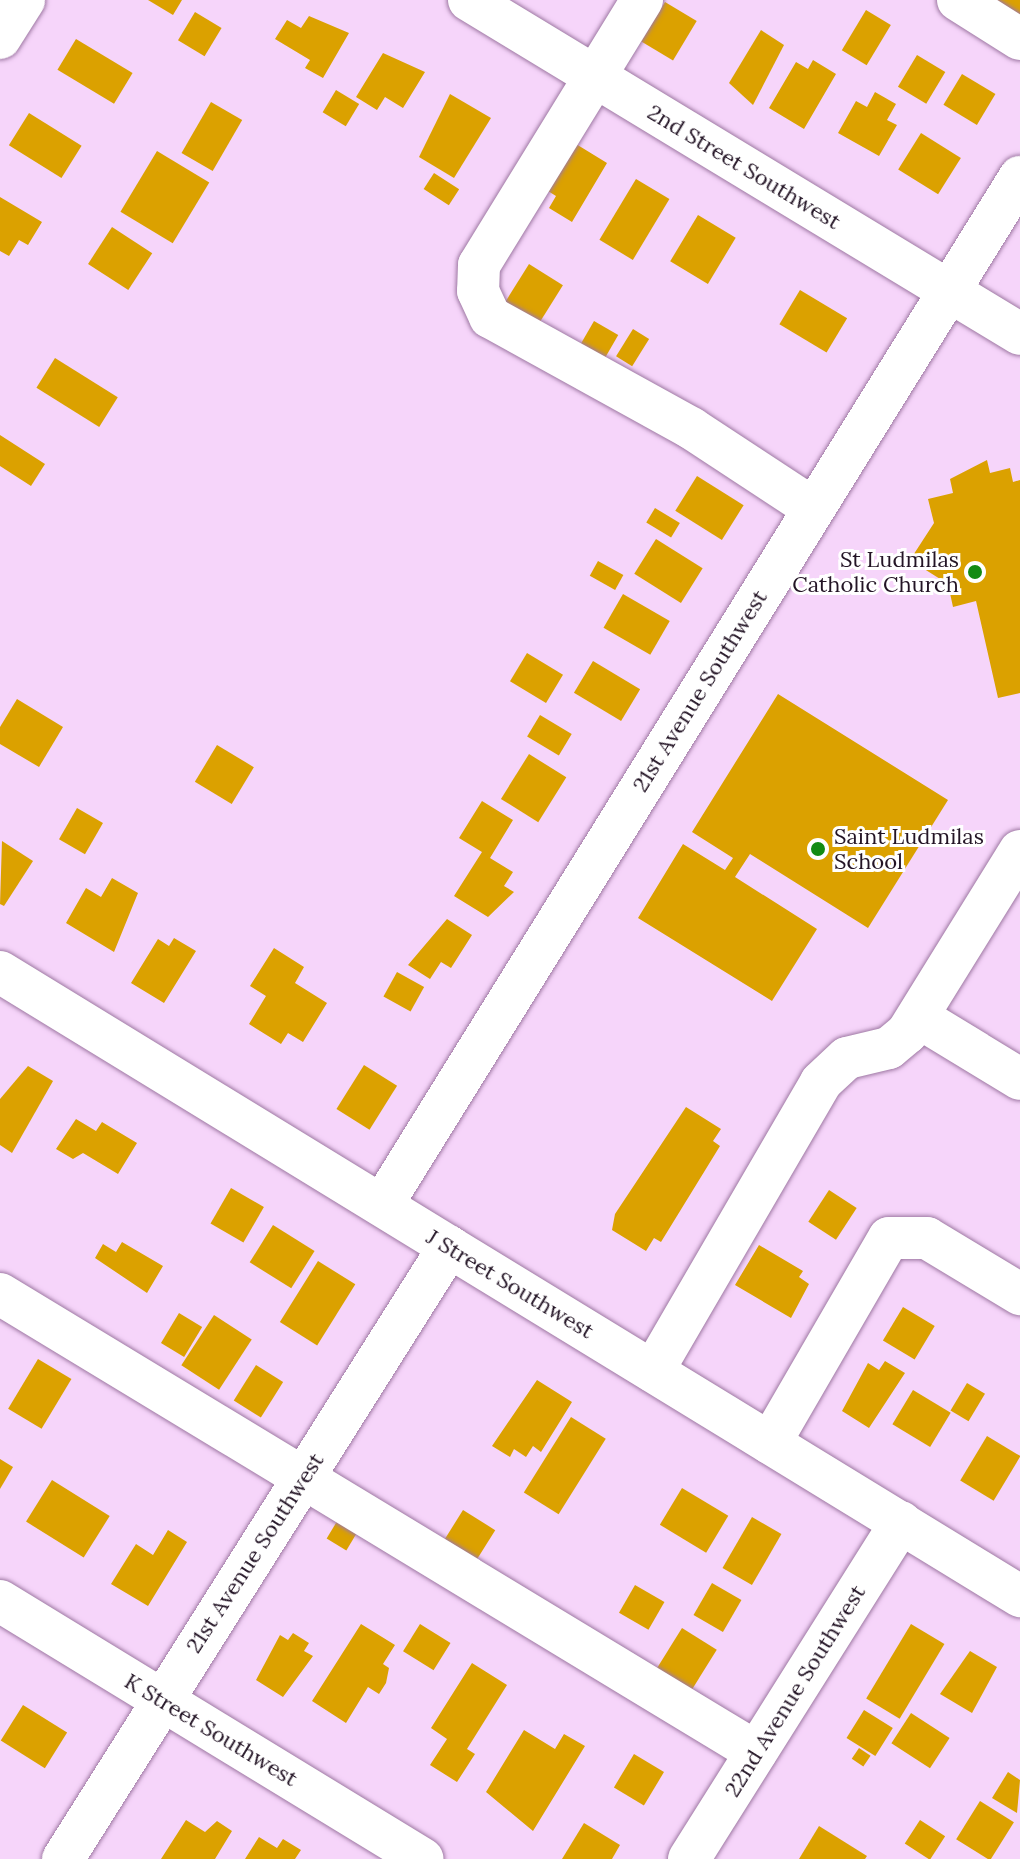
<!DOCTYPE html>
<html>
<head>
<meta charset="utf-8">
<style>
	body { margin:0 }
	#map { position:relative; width:1020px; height:1859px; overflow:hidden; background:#f6d5fa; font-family:Lora,serif }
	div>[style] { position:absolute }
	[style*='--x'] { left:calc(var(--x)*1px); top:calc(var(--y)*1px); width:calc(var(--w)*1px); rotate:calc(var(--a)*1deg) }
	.building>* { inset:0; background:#dba100; transform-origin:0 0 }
	.roads { filter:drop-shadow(0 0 2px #9e78a3) drop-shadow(0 0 2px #9e78a3) }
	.minor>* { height:42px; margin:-21px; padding:0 21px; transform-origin:21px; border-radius:21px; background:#fff }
	.dots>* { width:22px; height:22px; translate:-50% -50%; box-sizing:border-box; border:4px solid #fff; border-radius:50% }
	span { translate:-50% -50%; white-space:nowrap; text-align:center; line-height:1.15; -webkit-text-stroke:6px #fff; paint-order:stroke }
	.street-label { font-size:22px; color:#231425 }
	.poi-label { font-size:22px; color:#231425 }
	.right { translate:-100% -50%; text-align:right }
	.left { translate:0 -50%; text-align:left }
</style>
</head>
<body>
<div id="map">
	<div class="building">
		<i style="clip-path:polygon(148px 0,182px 0,173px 15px)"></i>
		<i style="clip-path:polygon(994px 0,1020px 0,1020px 15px)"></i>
		<i style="left:665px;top:2px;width:37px;height:46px;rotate:31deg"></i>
		<i style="left:866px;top:10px;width:29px;height:47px;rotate:31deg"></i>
		<i style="left:195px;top:12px;width:31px;height:33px;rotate:31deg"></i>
		<i style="clip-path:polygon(309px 16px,349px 33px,323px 78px,305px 68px,310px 60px,275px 39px,287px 20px,301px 28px)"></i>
		<i style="clip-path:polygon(761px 30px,784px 45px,753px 105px,729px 83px)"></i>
		<i style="left:76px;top:39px;width:66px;height:36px;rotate:31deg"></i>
		<i style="clip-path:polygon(383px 53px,425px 72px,403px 108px,385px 97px,377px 110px,356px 97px)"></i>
		<i style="left:917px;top:55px;width:33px;height:37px;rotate:31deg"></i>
		<i style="clip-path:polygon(813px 60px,836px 74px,804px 129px,769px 108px,796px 62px,808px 69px)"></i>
		<i style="left:962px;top:74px;width:39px;height:36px;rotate:31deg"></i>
		<i style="left:336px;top:90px;width:27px;height:26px;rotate:31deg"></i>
		<i style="clip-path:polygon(875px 92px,896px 104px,887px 120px,897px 125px,879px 156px,838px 133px,856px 101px,867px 107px)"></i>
		<i style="clip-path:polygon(450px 94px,491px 118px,454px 178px,419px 157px)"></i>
		<i style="left:211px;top:102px;width:36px;height:59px;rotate:30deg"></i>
		<i style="left:29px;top:113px;width:62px;height:38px;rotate:32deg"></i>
		<i style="left:921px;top:133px;width:47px;height:43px;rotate:32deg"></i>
		<i style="clip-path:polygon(576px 144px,607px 163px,572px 222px,549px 208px,556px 196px,548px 191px)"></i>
		<i style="left:157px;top:151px;width:61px;height:71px;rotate:31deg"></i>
		<i style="left:434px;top:173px;width:30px;height:19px;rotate:33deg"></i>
		<i style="left:636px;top:179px;width:39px;height:71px;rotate:31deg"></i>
		<i style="clip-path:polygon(0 197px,42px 222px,28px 245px,19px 240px,9px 256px,0 251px)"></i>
		<i style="left:698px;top:215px;width:44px;height:54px;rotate:31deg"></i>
		<i style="left:112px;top:227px;width:48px;height:44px;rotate:33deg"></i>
		<i style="left:529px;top:264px;width:40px;height:47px;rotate:32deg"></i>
		<i style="left:800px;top:290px;width:55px;height:40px;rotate:31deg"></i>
		<i style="left:594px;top:321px;width:28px;height:28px;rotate:30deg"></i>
		<i style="left:633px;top:329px;width:19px;height:32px;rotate:32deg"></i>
		<i style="left:55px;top:358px;width:74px;height:35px;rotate:32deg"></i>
		<i style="clip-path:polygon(0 435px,45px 464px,31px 486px,0 466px)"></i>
		<i style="clip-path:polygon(987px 460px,990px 473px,1010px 468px,1013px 482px,1020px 480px,1020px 693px,998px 698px,976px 601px,953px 607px,948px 584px,910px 560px,934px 523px,928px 499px,953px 493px,950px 479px)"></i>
		<i style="left:697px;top:476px;width:55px;height:41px;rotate:32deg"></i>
		<i style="left:655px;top:508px;width:29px;height:17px;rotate:31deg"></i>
		<i style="left:656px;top:539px;width:55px;height:41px;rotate:32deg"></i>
		<i style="left:598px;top:561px;width:29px;height:17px;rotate:29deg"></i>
		<i style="left:623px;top:594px;width:54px;height:39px;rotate:30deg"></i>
		<i style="left:527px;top:653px;width:42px;height:33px;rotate:31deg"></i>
		<i style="left:593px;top:661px;width:55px;height:37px;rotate:31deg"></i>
		<i style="clip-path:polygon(778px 694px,948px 800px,868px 928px,750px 854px,735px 877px,817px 929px,772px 1001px,638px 918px,683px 844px,725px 870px,733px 858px,692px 832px)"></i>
		<i style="clip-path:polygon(17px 699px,63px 727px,39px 767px,0 744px,0 727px)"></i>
		<i style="left:540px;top:715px;width:37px;height:25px;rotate:31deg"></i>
		<i style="left:217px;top:745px;width:43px;height:43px;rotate:31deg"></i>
		<i style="left:529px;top:754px;width:44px;height:53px;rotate:32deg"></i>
		<i style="clip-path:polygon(482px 801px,513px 820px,490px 858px,513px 872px,504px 886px,514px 892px,488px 917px,454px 896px,482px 852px,459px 838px)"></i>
		<i style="left:77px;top:808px;width:30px;height:36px;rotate:30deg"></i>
		<i style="clip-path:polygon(2px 841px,33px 861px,4px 906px,0 904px)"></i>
		<i style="clip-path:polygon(112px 878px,138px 893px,114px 952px,66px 923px,86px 888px,101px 897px)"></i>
		<i style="clip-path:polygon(447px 919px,472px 935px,451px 968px,441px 962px,430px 979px,408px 965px)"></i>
		<i style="clip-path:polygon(174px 938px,196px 951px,164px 1003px,131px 983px,158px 939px,169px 946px)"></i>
		<i style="clip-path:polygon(274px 948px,304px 967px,295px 983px,327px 1003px,303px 1042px,288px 1033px,281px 1044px,249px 1024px,266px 996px,250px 986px)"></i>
		<i style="left:397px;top:972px;width:31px;height:28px;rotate:29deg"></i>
		<i style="left:364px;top:1065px;width:39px;height:52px;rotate:32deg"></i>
		<i style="clip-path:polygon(28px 1066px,53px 1081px,12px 1153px,0 1145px,0 1099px)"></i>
		<i style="clip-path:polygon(686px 1107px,721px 1129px,713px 1141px,720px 1146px,661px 1242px,654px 1238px,646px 1251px,612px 1230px,615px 1214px)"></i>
		<i style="clip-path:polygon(76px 1119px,96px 1131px,102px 1122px,137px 1143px,118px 1174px,83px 1153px,73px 1159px,56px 1149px)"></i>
		<i style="left:231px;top:1188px;width:38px;height:41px;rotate:30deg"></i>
		<i style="left:829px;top:1190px;width:33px;height:38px;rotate:33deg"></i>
		<i style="left:273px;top:1225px;width:49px;height:44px;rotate:32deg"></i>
		<i style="clip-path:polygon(122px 1242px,163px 1266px,147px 1293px,95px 1258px,103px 1244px,116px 1252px)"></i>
		<i style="clip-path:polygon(759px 1245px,803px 1271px,799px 1277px,809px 1284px,791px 1318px,735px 1285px)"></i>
		<i style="left:318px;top:1261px;width:44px;height:72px;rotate:32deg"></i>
		<i style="left:903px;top:1307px;width:37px;height:39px;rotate:31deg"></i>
		<i style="left:179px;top:1313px;width:27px;height:35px;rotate:31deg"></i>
		<i style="left:214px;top:1315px;width:45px;height:60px;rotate:33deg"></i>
		<i style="left:38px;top:1359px;width:39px;height:58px;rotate:31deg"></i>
		<i style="clip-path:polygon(885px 1361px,905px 1373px,869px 1428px,842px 1411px,868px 1363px,879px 1370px)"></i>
		<i style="left:256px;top:1365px;width:32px;height:42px;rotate:32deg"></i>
		<i style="clip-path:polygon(537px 1380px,572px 1402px,541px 1452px,533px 1446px,526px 1457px,514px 1449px,510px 1457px,492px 1446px)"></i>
		<i style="left:967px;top:1383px;width:21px;height:32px;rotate:31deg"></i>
		<i style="left:913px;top:1390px;width:44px;height:40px;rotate:31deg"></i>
		<i style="left:571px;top:1417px;width:41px;height:89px;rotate:32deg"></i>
		<i style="left:987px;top:1436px;width:39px;height:52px;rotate:31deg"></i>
		<i style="clip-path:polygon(0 1459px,13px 1467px,0 1489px)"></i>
		<i style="left:52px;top:1480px;width:68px;height:49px;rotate:32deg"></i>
		<i style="left:682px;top:1488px;width:54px;height:43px;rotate:31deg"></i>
		<i style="left:463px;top:1510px;width:38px;height:35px;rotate:32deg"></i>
		<i style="left:752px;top:1517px;width:34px;height:59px;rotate:30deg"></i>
		<i style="left:339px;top:1518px;width:23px;height:24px;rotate:31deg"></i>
		<i style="clip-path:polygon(168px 1530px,187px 1542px,148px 1606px,111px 1584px,136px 1544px,153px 1555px)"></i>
		<i style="left:712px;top:1583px;width:34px;height:37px;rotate:30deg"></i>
		<i style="left:635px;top:1585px;width:34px;height:32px;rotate:30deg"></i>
		<i style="clip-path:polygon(361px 1624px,395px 1645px,383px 1664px,389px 1668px,386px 1683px,379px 1694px,368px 1687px,346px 1723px,312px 1701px)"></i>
		<i style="left:420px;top:1624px;width:36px;height:32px;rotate:32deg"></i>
		<i style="left:911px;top:1624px;width:39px;height:87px;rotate:31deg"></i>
		<i style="left:682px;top:1628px;width:41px;height:50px;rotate:32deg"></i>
		<i style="clip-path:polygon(293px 1633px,309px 1643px,304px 1651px,313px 1656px,283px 1697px,256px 1680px,280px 1635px,288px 1640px)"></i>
		<i style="clip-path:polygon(970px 1651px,997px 1667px,972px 1713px,940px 1694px)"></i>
		<i style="clip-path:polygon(472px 1663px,507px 1685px,467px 1749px,475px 1754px,457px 1782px,430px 1765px,447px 1739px,431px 1728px)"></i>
		<i style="left:23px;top:1705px;width:52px;height:42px;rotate:32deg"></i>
		<i style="left:864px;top:1710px;width:34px;height:33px;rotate:32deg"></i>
		<i style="left:911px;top:1713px;width:46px;height:36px;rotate:33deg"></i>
		<i style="clip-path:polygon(524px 1730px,555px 1749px,564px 1734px,585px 1746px,533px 1831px,486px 1792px)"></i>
		<i style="left:859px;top:1748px;width:14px;height:13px;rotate:34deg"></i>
		<i style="left:634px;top:1754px;width:35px;height:39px;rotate:31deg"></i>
		<i style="clip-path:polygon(1008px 1772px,1020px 1780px,1017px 1813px,992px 1798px)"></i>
		<i style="left:980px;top:1801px;width:40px;height:45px;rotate:32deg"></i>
		<i style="clip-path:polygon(186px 1820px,205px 1832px,217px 1821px,232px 1831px,215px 1859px,161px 1859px)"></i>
		<i style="left:920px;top:1820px;width:30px;height:28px;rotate:33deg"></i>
		<i style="clip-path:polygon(584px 1823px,620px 1845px,612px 1859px,562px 1859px)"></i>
		<i style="clip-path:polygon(819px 1826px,867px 1856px,865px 1859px,799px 1859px)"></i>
		<i style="clip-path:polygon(259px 1837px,277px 1848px,283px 1839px,301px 1850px,295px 1859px,245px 1859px)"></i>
	</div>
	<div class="roads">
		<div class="minor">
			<i style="--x:469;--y:0;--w:644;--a:31.22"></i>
			<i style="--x:642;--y:0;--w:311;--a:121.6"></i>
			<i style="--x:479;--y:265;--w:26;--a:92"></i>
			<i style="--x:478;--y:291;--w:29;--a:65"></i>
			<i style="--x:490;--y:317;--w:230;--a:28.9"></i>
			<i style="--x:691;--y:428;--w:146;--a:33.3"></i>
			<i style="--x:958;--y:0;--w:73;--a:32.2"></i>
			<i style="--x:0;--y:38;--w:45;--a:-57.7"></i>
			<i style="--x:0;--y:972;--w:1196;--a:31.46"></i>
			<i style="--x:918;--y:1017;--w:119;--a:31.3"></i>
			<i style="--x:382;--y:1205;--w:1210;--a:-58.18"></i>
			<i style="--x:0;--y:1294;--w:884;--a:31.21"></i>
			<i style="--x:653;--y:1371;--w:334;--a:-59.8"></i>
			<i style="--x:821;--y:1082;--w:35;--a:-43"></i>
			<i style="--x:847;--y:1058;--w:43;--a:-13.4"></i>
			<i style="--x:889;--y:1048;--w:23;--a:-40"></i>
			<i style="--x:907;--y:1033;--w:214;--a:-58.2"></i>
			<i style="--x:770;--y:1443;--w:237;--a:-59.9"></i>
			<i style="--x:889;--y:1238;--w:38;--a:0"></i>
			<i style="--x:927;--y:1238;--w:109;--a:31.1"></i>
			<i style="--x:0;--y:1601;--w:495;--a:31.4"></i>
			<i style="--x:63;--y:1859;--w:724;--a:-57.76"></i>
			<i style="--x:689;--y:1859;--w:398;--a:-57.8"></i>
		</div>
	</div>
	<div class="dots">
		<i style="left:975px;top:572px;background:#138b13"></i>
		<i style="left:818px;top:849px;background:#138b13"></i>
	</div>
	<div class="street-label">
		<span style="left:744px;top:167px;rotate:31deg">2nd Street Southwest</span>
		<span style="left:700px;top:691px;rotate:-58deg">21st Avenue Southwest</span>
		<span style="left:510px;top:1284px;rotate:31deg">J Street Southwest</span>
		<span style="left:255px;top:1553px;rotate:-57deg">21st Avenue Southwest</span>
		<span style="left:795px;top:1691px;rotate:-58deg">22nd Avenue Southwest</span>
		<span style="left:211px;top:1730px;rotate:31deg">K Street Southwest</span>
	</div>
	<div class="poi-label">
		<span class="right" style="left:959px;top:572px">St Ludmilas<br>Catholic Church</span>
		<span class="left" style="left:834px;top:849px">Saint Ludmilas<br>School</span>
	</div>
</div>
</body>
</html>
